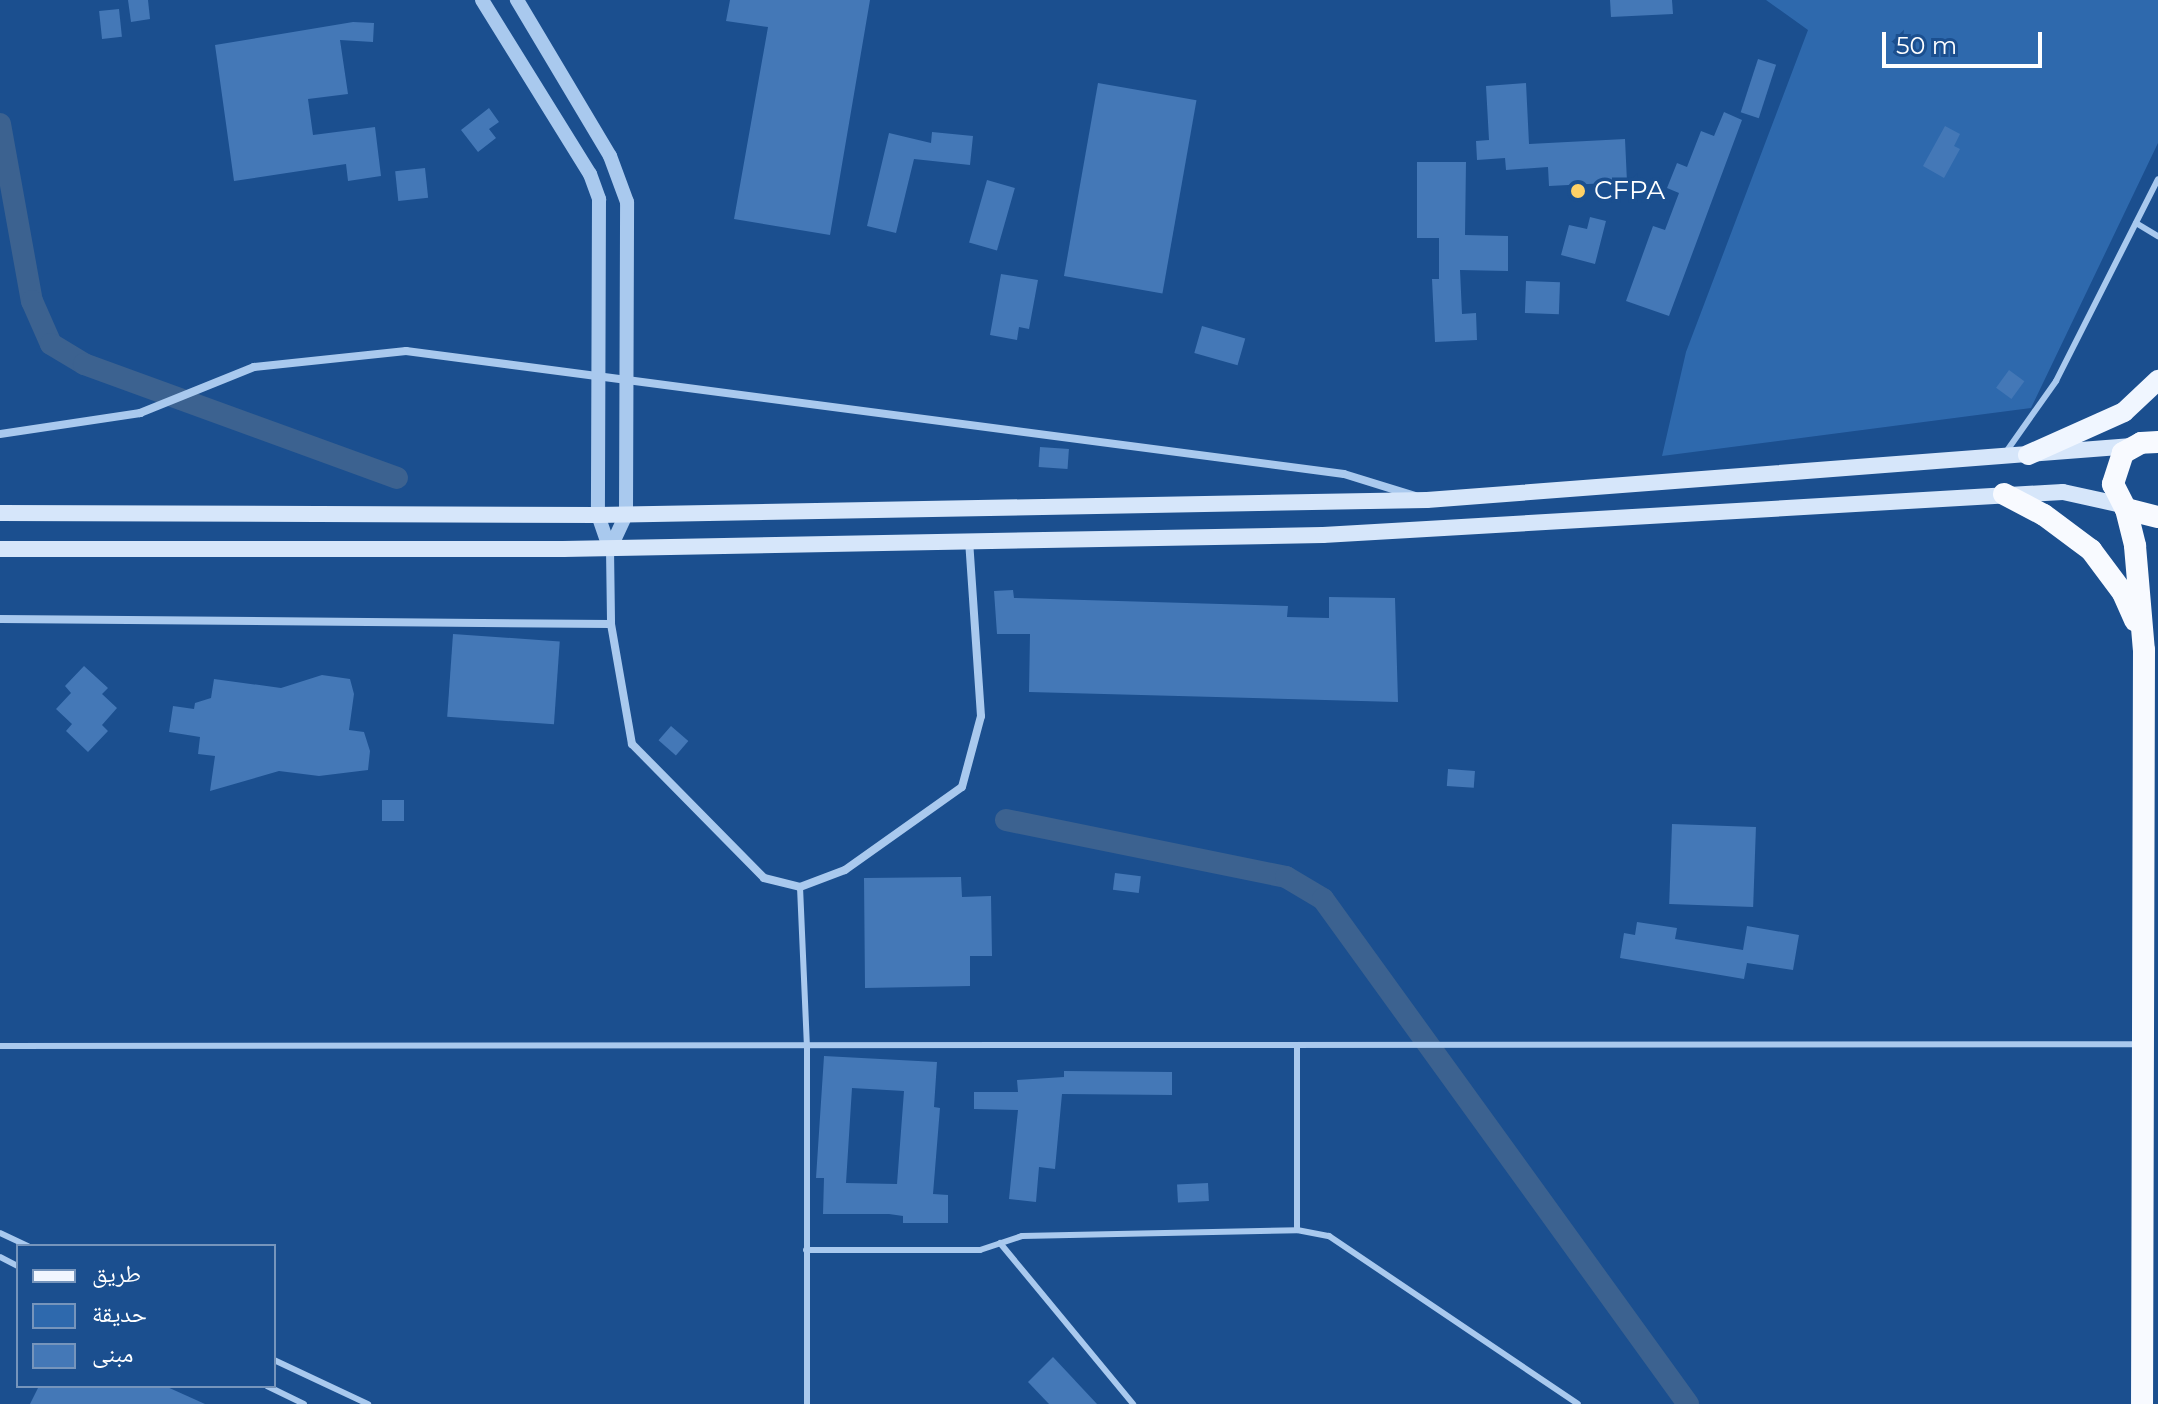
<!DOCTYPE html>
<html>
<head>
<meta charset="utf-8">
<style>
	body { margin:0 }
	#map { position:relative; width:2158px; height:1404px; overflow:hidden; background:#1b4f8f; font-family:Montserrat,"Noto Naskh Arabic",sans-serif }
	div>[style] { position:absolute }
	[style*='--x'] { left:calc(var(--x)*1px); top:calc(var(--y)*1px); width:calc(var(--w)*1px); rotate:calc(var(--a)*1deg) }
	.green>* { inset:0; background:#2e69ad }
	.canal>* { height:22px; margin:-11px; padding:0 11px; transform-origin:11px; border-radius:11px; background:#3c6290 }
	.building>* { inset:0; background:#4478b7; transform-origin:0 0 }
	.service>* { height:6px; margin:-3px; padding:0 3px; transform-origin:3px; border-radius:3px; background:#a9c9ee }
	.minor>* { height:8px; margin:-4px; padding:0 4px; transform-origin:4px; border-radius:4px; background:#a9c9ee }
	.tertiary>* { height:14px; margin:-7px; padding:0 7px; transform-origin:7px; border-radius:7px; background:#a9c9ee }
	.secondary>* { height:16px; margin:-8px; padding:0 8px; transform-origin:8px; border-radius:8px; background:#d6e6fa }
	.primary>* { height:20px; margin:-10px; padding:0 10px; transform-origin:10px; border-radius:10px; background:#f0f6ff }
	.trunk>* { height:22px; margin:-11px; padding:0 11px; transform-origin:11px; border-radius:11px; background:#f8faff }
	.dots>* { width:22px; height:22px; translate:-50% -50%; box-sizing:border-box; border:4px solid #1b4f8f; border-radius:50% }
	span { translate:-50% -50%; white-space:nowrap; text-align:center; line-height:1.15; -webkit-text-stroke:7px #1b4f8f; paint-order:stroke }
	.poi-label { font-size:26px; color:#fff }
	.left { translate:0 -50%; text-align:left }
	.legend { position:absolute; left:16px; top:1244px; width:260px; height:144px; box-sizing:border-box; background:#1b4f8f; border:2px solid #7695bc; margin:0; padding:10px 14px; list-style:none; font-size:24px; color:#fff }
	.legend li { display:flex; align-items:center; gap:16px; height:40px }
	.legend b { width:40px; border:2px solid #7695bc }
	.scale { position:absolute; left:1882px; top:32px; width:160px; height:36px; box-sizing:border-box; border:4px solid #fff; border-top:0; padding-left:10px; font-size:24px; line-height:28px; white-space:nowrap; color:#fff; -webkit-text-stroke:6px #1b4f8f; paint-order:stroke }
</style>
</head>
<body>
<div id="map">
	<div class="green">
		<i style="clip-path:polygon(1766px 0,2158px 0,2158px 143px,2031px 408px,1662px 456px,1686px 352px,1808px 30px)"></i>
	</div>
	<div class="canal">
		<i style="--x:0;--y:124;--w:180;--a:79.8"></i>
		<i style="--x:32;--y:301;--w:47;--a:66.2"></i>
		<i style="--x:51;--y:344;--w:39;--a:31"></i>
		<i style="--x:84;--y:364;--w:333;--a:20"></i>
		<i style="--x:1006;--y:820;--w:286;--a:11.5"></i>
		<i style="--x:1286;--y:877;--w:43;--a:30.7"></i>
		<i style="--x:1323;--y:899;--w:623;--a:54.14"></i>
	</div>
	<div class="building">
		<i style="clip-path:polygon(128px 0,148px 0,150px 19px,131px 22px)"></i>
		<i style="clip-path:polygon(730px 0,870px 0,830px 235px,734px 219px,768px 27px,726px 21px)"></i>
		<i style="clip-path:polygon(1610px 0,1672px 0,1673px 14px,1611px 17px)"></i>
		<i style="left:119px;top:9px;width:28px;height:20px;rotate:84deg"></i>
		<i style="clip-path:polygon(353px 22px,374px 23px,373px 42px,340px 40px,348px 94px,308px 99px,313px 135px,375px 127px,381px 176px,348px 181px,346px 164px,234px 181px,215px 45px)"></i>
		<i style="left:1758px;top:59px;width:19px;height:56px;rotate:18deg"></i>
		<i style="left:1098px;top:83px;width:100px;height:196px;rotate:10deg"></i>
		<i style="clip-path:polygon(1526px 83px,1529px 144px,1625px 139px,1627px 182px,1549px 186px,1548px 167px,1506px 170px,1505px 158px,1477px 160px,1476px 141px,1489px 140px,1486px 86px)"></i>
		<i style="clip-path:polygon(489px 108px,499px 122px,489px 129px,496px 138px,478px 152px,461px 130px)"></i>
		<i style="clip-path:polygon(1724px 112px,1742px 120px,1669px 316px,1626px 301px,1653px 226px,1665px 230px,1679px 193px,1667px 188px,1677px 163px,1687px 167px,1701px 131px,1714px 136px)"></i>
		<i style="clip-path:polygon(1945px 126px,1960px 134px,1954px 146px,1960px 149px,1944px 178px,1923px 166px)"></i>
		<i style="clip-path:polygon(932px 132px,973px 136px,970px 165px,914px 159px,896px 233px,867px 226px,889px 133px,931px 143px)"></i>
		<i style="clip-path:polygon(1417px 162px,1466px 162px,1465px 235px,1508px 236px,1508px 271px,1460px 270px,1462px 314px,1476px 313px,1477px 340px,1435px 342px,1432px 279px,1439px 279px,1439px 238px,1417px 238px)"></i>
		<i style="left:425px;top:168px;width:30px;height:30px;rotate:84deg"></i>
		<i style="left:987px;top:180px;width:29px;height:65px;rotate:16deg"></i>
		<i style="clip-path:polygon(1590px 217px,1606px 221px,1595px 264px,1561px 255px,1569px 225px,1587px 229px)"></i>
		<i style="clip-path:polygon(1001px 274px,1038px 280px,1029px 329px,1019px 327px,1017px 340px,990px 335px)"></i>
		<i style="left:1526px;top:281px;width:34px;height:32px;rotate:2deg"></i>
		<i style="left:1202px;top:326px;width:45px;height:28px;rotate:16deg"></i>
		<i style="left:2009px;top:370px;width:19px;height:22px;rotate:36deg"></i>
		<i style="left:1040px;top:447px;width:29px;height:20px;rotate:4deg"></i>
		<i style="clip-path:polygon(1013px 590px,1014px 598px,1288px 606px,1287px 617px,1329px 618px,1329px 597px,1395px 598px,1398px 702px,1029px 692px,1030px 634px,997px 634px,994px 591px)"></i>
		<i style="left:453px;top:634px;width:107px;height:83px;rotate:4deg"></i>
		<i style="clip-path:polygon(84px 666px,108px 688px,102px 694px,117px 708px,102px 725px,108px 731px,88px 752px,66px 731px,72px 724px,56px 709px,71px 693px,65px 686px)"></i>
		<i style="clip-path:polygon(322px 675px,350px 679px,354px 694px,349px 730px,364px 732px,370px 751px,368px 770px,319px 776px,279px 771px,210px 791px,215px 756px,198px 754px,200px 737px,169px 732px,173px 706px,194px 709px,195px 703px,211px 698px,214px 679px,281px 688px)"></i>
		<i style="left:671px;top:726px;width:23px;height:19px;rotate:41deg"></i>
		<i style="left:1448px;top:769px;width:27px;height:17px;rotate:4deg"></i>
		<i style="left:382px;top:800px;width:22px;height:21px"></i>
		<i style="left:1672px;top:824px;width:84px;height:80px;rotate:2deg"></i>
		<i style="left:1115px;top:873px;width:26px;height:17px;rotate:7deg"></i>
		<i style="clip-path:polygon(961px 877px,962px 897px,991px 896px,992px 956px,970px 956px,970px 986px,865px 988px,864px 878px)"></i>
		<i style="clip-path:polygon(1637px 922px,1677px 928px,1675px 939px,1743px 950px,1747px 926px,1799px 935px,1793px 970px,1747px 963px,1744px 979px,1620px 958px,1624px 933px,1635px 935px)"></i>
		<i style="clip-path:polygon(evenodd,824px 1056px,937px 1062px,934px 1107px,940px 1108px,933px 1194px,948px 1195px,948px 1223px,903px 1223px,903px 1216px,889px 1214px,823px 1214px,824px 1178px,816px 1178px,824px 1056px,852px 1088px,904px 1091px,897px 1184px,846px 1183px,852px 1088px)"></i>
		<i style="clip-path:polygon(1064px 1071px,1172px 1072px,1172px 1095px,1062px 1094px,1055px 1169px,1039px 1167px,1036px 1202px,1009px 1199px,1018px 1110px,974px 1109px,974px 1092px,1018px 1092px,1017px 1080px,1064px 1077px)"></i>
		<i style="left:1208px;top:1183px;width:18px;height:31px;rotate:87deg"></i>
		<i style="clip-path:polygon(1053px 1357px,1097px 1404px,1049px 1404px,1028px 1382px)"></i>
		<i style="clip-path:polygon(39px 1386px,165px 1386px,205px 1404px,30px 1404px)"></i>
	</div>
	<div class="service">
		<i style="--x:2136;--y:223;--w:26;--a:31"></i>
		<i style="--x:2006;--y:452;--w:87;--a:-54.8"></i>
		<i style="--x:2056;--y:381;--w:226;--a:-63.2"></i>
		<i style="--x:800;--y:887;--w:160;--a:87.5"></i>
		<i style="--x:807;--y:1047;--w:357;--a:90"></i>
		<i style="--x:0;--y:1046;--w:2136;--a:-0.05"></i>
		<i style="--x:1297;--y:1046;--w:184;--a:90"></i>
		<i style="--x:0;--y:1233;--w:31;--a:25"></i>
		<i style="--x:1000;--y:1243;--w:209;--a:50.4"></i>
		<i style="--x:806;--y:1250;--w:174;--a:0"></i>
		<i style="--x:980;--y:1250;--w:44;--a:-18.4"></i>
		<i style="--x:1022;--y:1236;--w:275;--a:-1.2"></i>
		<i style="--x:1297;--y:1230;--w:33;--a:11"></i>
		<i style="--x:1329;--y:1236;--w:300;--a:34"></i>
		<i style="--x:0;--y:1257;--w:20;--a:27"></i>
		<i style="--x:274;--y:1360;--w:104;--a:25.1"></i>
		<i style="--x:267;--y:1386;--w:41;--a:25.9"></i>
	</div>
	<div class="minor">
		<i style="--x:0;--y:434;--w:142;--a:-8.5"></i>
		<i style="--x:140;--y:413;--w:123;--a:-22"></i>
		<i style="--x:254;--y:367;--w:153;--a:-6"></i>
		<i style="--x:406;--y:351;--w:946;--a:7.47"></i>
		<i style="--x:1344;--y:474;--w:74;--a:17.2"></i>
		<i style="--x:610;--y:549;--w:75;--a:89.2"></i>
		<i style="--x:611;--y:624;--w:122;--a:80.1"></i>
		<i style="--x:632;--y:744;--w:188;--a:45.4"></i>
		<i style="--x:764;--y:878;--w:37;--a:14"></i>
		<i style="--x:800;--y:887;--w:48;--a:-20.7"></i>
		<i style="--x:845;--y:870;--w:143;--a:-35.4"></i>
		<i style="--x:962;--y:787;--w:73;--a:-75"></i>
		<i style="--x:981;--y:716;--w:175;--a:-93.9"></i>
		<i style="--x:0;--y:619;--w:611;--a:0.47"></i>
	</div>
	<div class="tertiary">
		<i style="--x:482;--y:0;--w:205;--a:58.2"></i>
		<i style="--x:590;--y:174;--w:27;--a:70"></i>
		<i style="--x:599;--y:199;--w:316;--a:90.2"></i>
		<i style="--x:598;--y:515;--w:36;--a:71"></i>
		<i style="--x:610;--y:549;--w:38;--a:-65"></i>
		<i style="--x:626;--y:514;--w:312;--a:-89.8"></i>
		<i style="--x:627;--y:202;--w:49;--a:-110.3"></i>
		<i style="--x:610;--y:156;--w:182;--a:-120.8"></i>
	</div>
	<div class="secondary">
		<i style="--x:0;--y:513;--w:598;--a:0.19"></i>
		<i style="--x:598;--y:515;--w:829;--a:-1.04"></i>
		<i style="--x:1427;--y:500;--w:707;--a:-4.38"></i>
		<i style="--x:0;--y:549;--w:563;--a:0"></i>
		<i style="--x:563;--y:549;--w:760;--a:-1.06"></i>
		<i style="--x:1323;--y:535;--w:741;--a:-3.33"></i>
		<i style="--x:2063;--y:492;--w:60;--a:12.4"></i>
	</div>
	<div class="primary">
		<i style="--x:2028;--y:455;--w:105;--a:-24.1"></i>
		<i style="--x:2124;--y:412;--w:47;--a:-43.3"></i>
	</div>
	<div class="trunk">
		<i style="--x:2158;--y:442;--w:17;--a:177"></i>
		<i style="--x:2141;--y:443;--w:21;--a:151"></i>
		<i style="--x:2123;--y:453;--w:33;--a:108"></i>
		<i style="--x:2113;--y:484;--w:28;--a:63"></i>
		<i style="--x:2126;--y:509;--w:33;--a:14"></i>
		<i style="--x:2004;--y:494;--w:45;--a:27.7"></i>
		<i style="--x:2044;--y:515;--w:59;--a:36.7"></i>
		<i style="--x:2091;--y:550;--w:54;--a:53.3"></i>
		<i style="--x:2123;--y:593;--w:30;--a:66"></i>
		<i style="--x:2126;--y:509;--w:38;--a:76"></i>
		<i style="--x:2135;--y:546;--w:104;--a:85.1"></i>
		<i style="--x:2144;--y:650;--w:754;--a:90.15"></i>
	</div>
	<div class="dots">
		<i style="left:1578px;top:191px;background:#ffd166"></i>
	</div>
	<div class="poi-label">
		<span class="left" style="left:1594px;top:191px">CFPA</span>
	</div>
	<ul class="legend">
	<li><b style="height:10px;background:#f0f6ff"></b>طريق</li>
	<li><b style="height:22px;background:#2e69ad"></b>حديقة</li>
	<li><b style="height:22px;background:#4478b7"></b>مبنى</li>
	</ul>
	<div class="scale">50 m</div>
</div>
</body>
</html>
